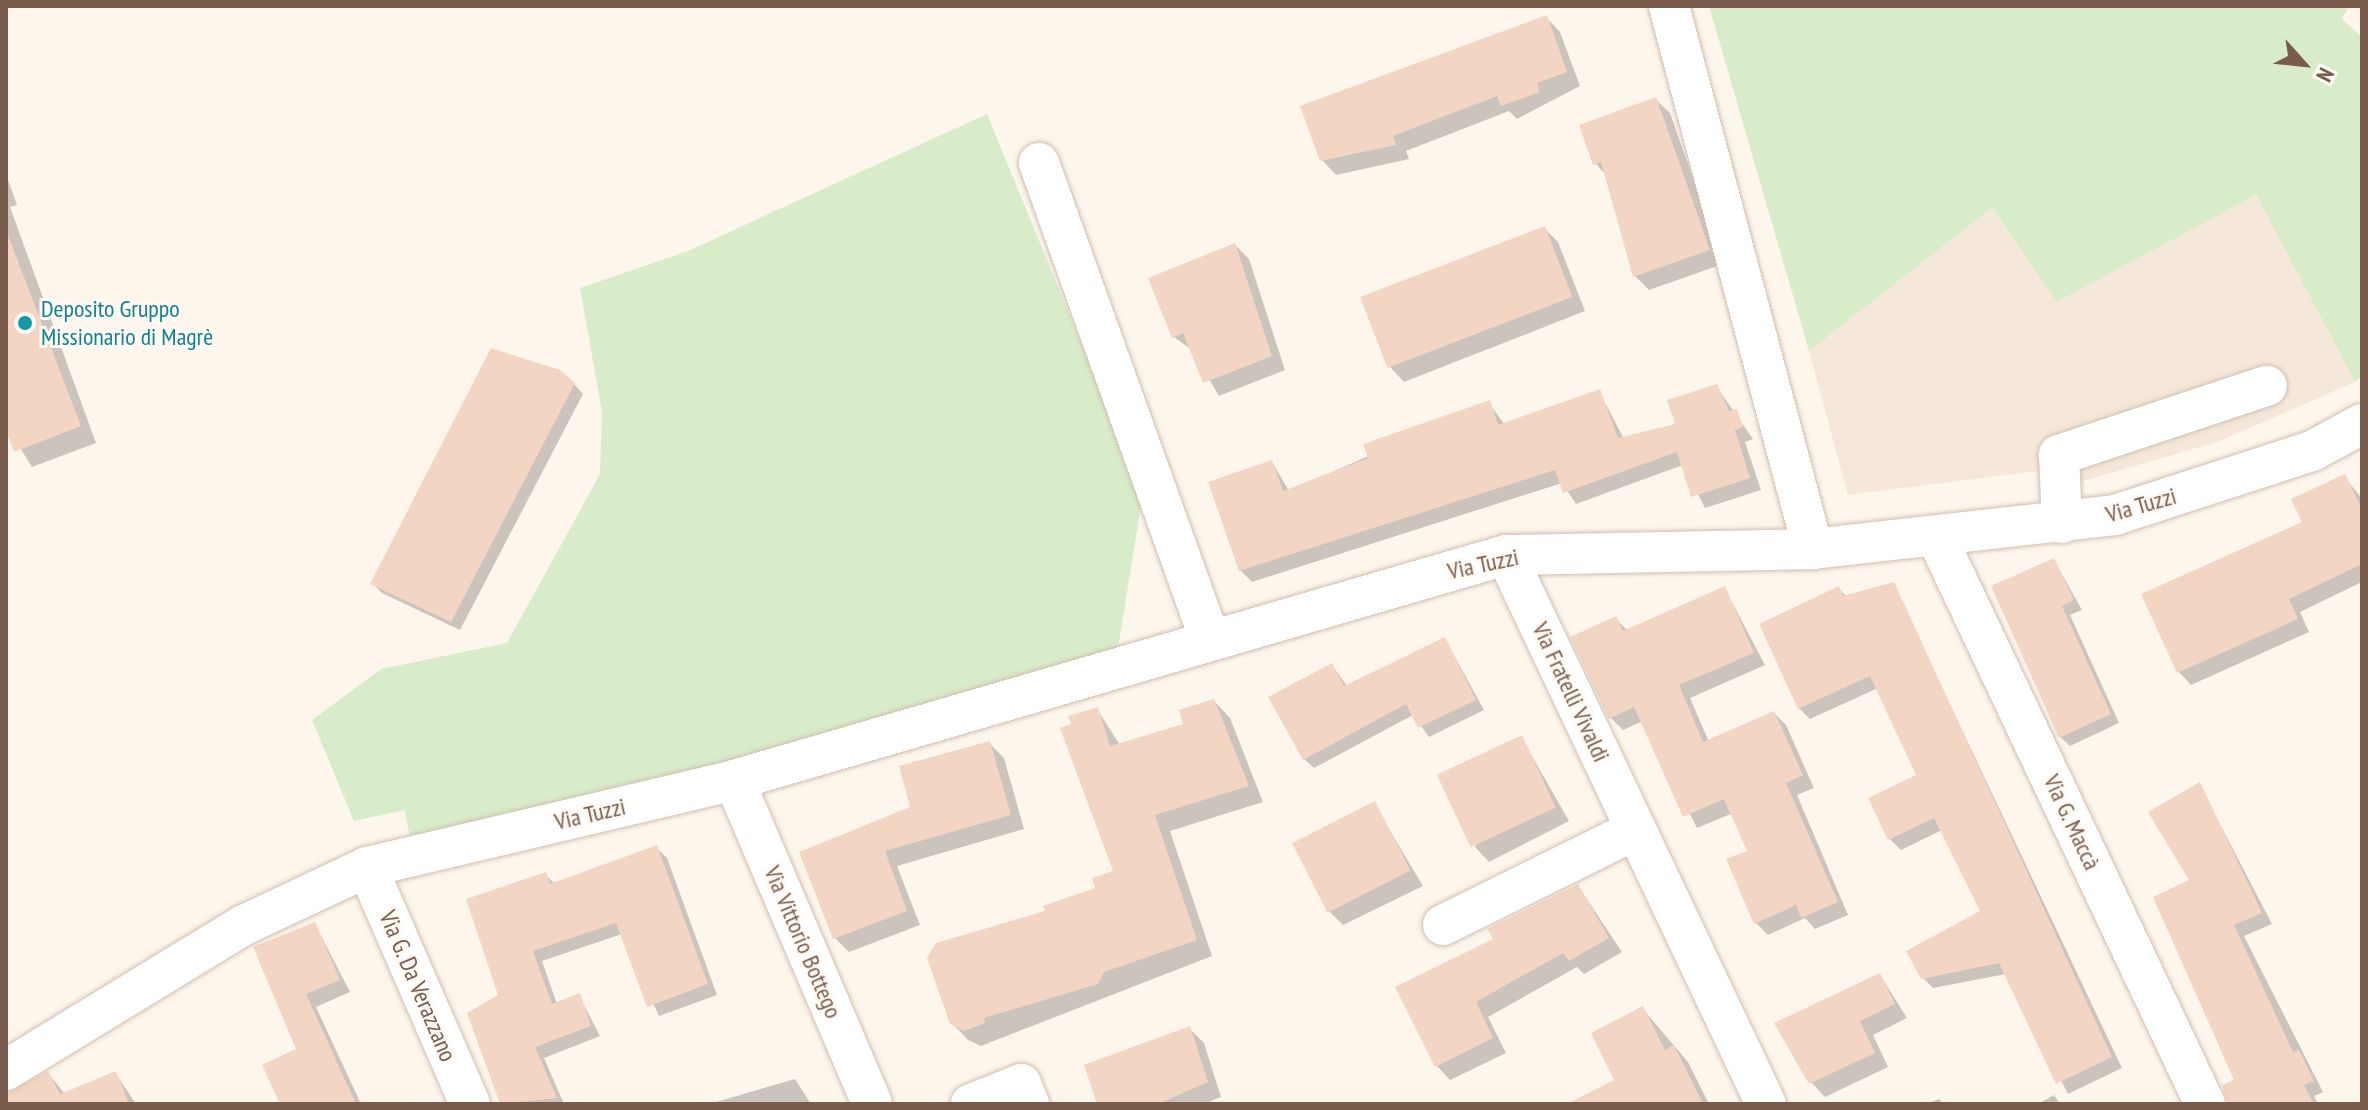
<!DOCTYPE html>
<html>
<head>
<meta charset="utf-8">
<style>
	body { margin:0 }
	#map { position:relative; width:2368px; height:1110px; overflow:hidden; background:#fdf6ec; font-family:"PT Sans Narrow",sans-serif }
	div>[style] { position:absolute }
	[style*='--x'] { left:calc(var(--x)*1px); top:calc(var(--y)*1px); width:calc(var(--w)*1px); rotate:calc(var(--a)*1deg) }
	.residential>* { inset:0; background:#f5e8da }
	.green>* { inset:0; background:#d8ecc9 }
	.shadow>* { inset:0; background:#0003 }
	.building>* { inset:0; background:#f3d5c3; transform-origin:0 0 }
	.roads { filter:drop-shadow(0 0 2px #d1beb0) drop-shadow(0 0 2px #d1beb0) }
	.street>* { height:40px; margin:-20px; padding:0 20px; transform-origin:20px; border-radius:20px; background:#fff }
	.dots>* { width:22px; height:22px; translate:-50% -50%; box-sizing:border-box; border:4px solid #fffaf3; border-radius:50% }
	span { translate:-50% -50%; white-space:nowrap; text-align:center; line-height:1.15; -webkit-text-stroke:6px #fffaf3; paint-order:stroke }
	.culture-label { font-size:24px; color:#0d838f }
	.left { translate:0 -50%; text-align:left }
	.street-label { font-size:24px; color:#7a5c4d }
	.frame { position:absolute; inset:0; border:8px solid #7a5c4d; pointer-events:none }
	.north { position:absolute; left:2264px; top:24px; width:80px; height:80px; -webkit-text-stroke:6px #fffaf3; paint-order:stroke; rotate:117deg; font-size:22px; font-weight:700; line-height:32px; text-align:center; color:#7a5c4d }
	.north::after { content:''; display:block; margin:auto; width:28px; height:36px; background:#7a5c4d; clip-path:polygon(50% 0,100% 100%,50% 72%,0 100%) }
</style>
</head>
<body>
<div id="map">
	<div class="residential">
		<i style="clip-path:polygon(2256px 195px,2355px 382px,2217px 442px,2079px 482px,2037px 471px,1848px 495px,1809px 351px,1992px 208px,2057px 302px)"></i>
	</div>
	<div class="green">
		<i style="clip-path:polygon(1709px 6px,2349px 6px,2342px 19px,2362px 37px,2362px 376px,2355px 382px,2256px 195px,2057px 302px,1992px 208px,1809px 351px)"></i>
		<i style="clip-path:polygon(987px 114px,1143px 494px,1117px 654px,746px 766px,410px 840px,405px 810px,354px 821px,312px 720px,381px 669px,507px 643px,600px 474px,602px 412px,580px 288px,688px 251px)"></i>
	</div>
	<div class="shadow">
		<i style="clip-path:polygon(1546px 17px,1560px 32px,1580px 86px,1517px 119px,1509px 111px,1406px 151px,1409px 159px,1336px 175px,1322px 160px)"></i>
		<i style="clip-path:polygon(1655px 99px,1670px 113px,1723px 264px,1649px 290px,1635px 276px,1607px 176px,1595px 163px)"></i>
		<i style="clip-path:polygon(6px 174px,17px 205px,10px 207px,96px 443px,32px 467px,6px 425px)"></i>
		<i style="clip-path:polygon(1544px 228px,1558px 242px,1585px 311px,1404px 382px,1390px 367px)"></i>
		<i style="clip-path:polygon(1235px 245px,1249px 259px,1285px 370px,1219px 396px,1192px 350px,1174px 337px)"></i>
		<i style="clip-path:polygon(574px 384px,583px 394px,460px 630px,382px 593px,373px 584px)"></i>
		<i style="clip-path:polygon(1716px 386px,1753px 439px,1745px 442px,1761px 490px,1705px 508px,1683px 465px,1576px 504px,1562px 483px,1252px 582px,1240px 570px,1272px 462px,1289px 491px,1489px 403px,1505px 425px,1599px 391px,1624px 439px,1678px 426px)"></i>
		<i style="clip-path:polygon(2344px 476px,2362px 499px,2362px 582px,2300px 612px,2309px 632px,2191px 685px,2179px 672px)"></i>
		<i style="clip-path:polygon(2054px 560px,2082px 610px,2070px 615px,2119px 723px,2070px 746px,2060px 737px)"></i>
		<i style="clip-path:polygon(1893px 584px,2122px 1068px,2068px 1094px,2006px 974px,1933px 988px,1922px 977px,1982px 912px,1942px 830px,1901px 850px,1890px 839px,1919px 776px,1878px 688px,1810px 719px,1799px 708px,1839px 589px,1847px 597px)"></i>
		<i style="clip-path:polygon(1725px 589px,1765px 665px,1690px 698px,1709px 742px,1774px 713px,1786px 725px,1814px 788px,1797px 795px,1848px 915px,1815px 929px,1805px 918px,1768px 935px,1756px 923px,1750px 852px,1733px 813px,1697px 828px,1643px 721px,1623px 730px,1611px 718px,1615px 618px,1628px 631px)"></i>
		<i style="clip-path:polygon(1445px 639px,1484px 710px,1429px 737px,1413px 715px,1314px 768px,1304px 759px,1332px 665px,1347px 686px)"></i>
		<i style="clip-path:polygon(1214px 701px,1230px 718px,1263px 802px,1170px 831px,1212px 956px,981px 1046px,968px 1040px,952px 1023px,1048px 913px,1098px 890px,1116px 872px,1097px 709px,1120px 745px,1186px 725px)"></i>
		<i style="clip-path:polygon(1521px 737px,1569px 821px,1489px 862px,1475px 847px)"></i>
		<i style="clip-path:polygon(989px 743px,1004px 758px,1024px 829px,897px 866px,920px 925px,849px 952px,835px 938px,802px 853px,912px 808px)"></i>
		<i style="clip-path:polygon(2199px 784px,2272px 924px,2244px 936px,2323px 1092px,2314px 1096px,2318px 1104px,2230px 1104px,2236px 1081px,2192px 881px)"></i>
		<i style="clip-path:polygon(1374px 804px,1423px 886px,1343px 925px,1329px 911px)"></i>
		<i style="clip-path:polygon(657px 848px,667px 858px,717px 995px,659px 1016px,622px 934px,542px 961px,557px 1004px,579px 996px,600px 1036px,544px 1058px,564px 1104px,503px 1104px,470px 1014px,501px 996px,546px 875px,555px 884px)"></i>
		<i style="clip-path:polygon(1578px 886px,1622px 952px,1584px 974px,1577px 967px,1488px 1017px,1506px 1053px,1450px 1080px,1436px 1065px,1495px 940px)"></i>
		<i style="clip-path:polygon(315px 924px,350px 992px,316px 1007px,361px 1104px,282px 1104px,298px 1050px)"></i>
		<i style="clip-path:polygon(1880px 975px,1907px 1018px,1873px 1035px,1888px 1067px,1825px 1097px,1811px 1082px)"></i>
		<i style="clip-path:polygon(1643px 1009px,1688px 1062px,1709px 1104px,1571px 1104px,1617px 1080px)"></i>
		<i style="clip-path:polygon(1190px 1029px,1204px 1043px,1221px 1097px,1204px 1104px,1099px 1104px)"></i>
		<i style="clip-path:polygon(48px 1073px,65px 1094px,116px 1074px,136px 1104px,6px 1104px,6px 1094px)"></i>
		<i style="clip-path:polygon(795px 1079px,811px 1104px,709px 1104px)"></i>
		<i style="clip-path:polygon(2054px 1095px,2060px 1104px,2038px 1104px)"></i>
		<i style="clip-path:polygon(1939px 1099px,1944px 1104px,1926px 1104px)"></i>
	</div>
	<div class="building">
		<i style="clip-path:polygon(1547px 15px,1567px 72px,1537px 83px,1540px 92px,1501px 106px,1497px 96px,1393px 136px,1396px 145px,1320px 161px,1300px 106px)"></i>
		<i style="clip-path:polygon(1656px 97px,1710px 250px,1633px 277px,1601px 162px,1593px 165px,1579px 125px)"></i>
		<i style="left:1545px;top:226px;width:76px;height:198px;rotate:69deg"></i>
		<i style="clip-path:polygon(6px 230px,81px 426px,14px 452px,6px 431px)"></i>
		<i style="clip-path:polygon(1235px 243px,1272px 356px,1203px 383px,1183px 333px,1172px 338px,1148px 278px)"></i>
		<i style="clip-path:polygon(491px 348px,560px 370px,575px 383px,451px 622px,370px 584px)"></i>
		<i style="clip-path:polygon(1717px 384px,1729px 411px,1737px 409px,1743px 427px,1735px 430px,1750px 478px,1691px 497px,1677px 452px,1563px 493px,1555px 470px,1239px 571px,1208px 482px,1272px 460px,1283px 491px,1368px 458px,1363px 444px,1490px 400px,1498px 425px,1600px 389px,1618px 438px,1675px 424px,1667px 400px)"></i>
		<i style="clip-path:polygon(2345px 474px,2362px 509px,2362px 564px,2289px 599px,2298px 619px,2177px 673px,2141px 594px,2302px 522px,2291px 499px)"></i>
		<i style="clip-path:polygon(2054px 558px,2074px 600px,2062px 606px,2111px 714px,2059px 738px,1991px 586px)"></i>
		<i style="clip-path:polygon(1894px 582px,2112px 1057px,2056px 1084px,1999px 963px,1921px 979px,1906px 951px,1980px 911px,1934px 818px,1888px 840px,1868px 798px,1916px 775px,1870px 676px,1798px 709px,1759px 624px,1839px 586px,1843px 596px)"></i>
		<i style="clip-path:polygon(1725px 586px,1754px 653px,1679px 685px,1703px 742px,1774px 711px,1803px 775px,1786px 783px,1838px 902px,1801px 918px,1796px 905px,1754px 924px,1726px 859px,1747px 851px,1724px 799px,1683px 817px,1634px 707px,1609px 719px,1570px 637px,1616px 616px,1623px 631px)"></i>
		<i style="clip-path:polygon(1445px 637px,1476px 700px,1418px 728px,1406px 704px,1303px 760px,1268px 697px,1332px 663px,1344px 686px)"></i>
		<i style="clip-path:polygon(1214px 699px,1249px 786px,1155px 815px,1197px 940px,1104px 972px,1098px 984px,984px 1018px,985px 1023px,964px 1031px,950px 1024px,927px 958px,936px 943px,1045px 911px,1043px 906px,1095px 888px,1092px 878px,1113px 871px,1060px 728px,1071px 724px,1068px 716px,1098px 707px,1110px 746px,1183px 724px,1179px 710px)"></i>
		<i style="left:1522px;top:735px;width:80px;height:94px;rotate:65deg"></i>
		<i style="clip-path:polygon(990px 741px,1011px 815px,885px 851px,907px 911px,833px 939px,799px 852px,910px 807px,899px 766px)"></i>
		<i style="clip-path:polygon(2200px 782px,2262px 913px,2234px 925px,2293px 1052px,2299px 1050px,2314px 1081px,2304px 1085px,2314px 1104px,2228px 1104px,2222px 1085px,2234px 1080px,2153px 897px,2189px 880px,2148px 812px)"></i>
		<i style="left:1375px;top:801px;width:78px;height:93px;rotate:63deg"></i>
		<i style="clip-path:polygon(657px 845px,708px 984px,647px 1007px,616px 923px,533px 951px,552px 1004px,580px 993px,591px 1026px,535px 1047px,557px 1098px,500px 1104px,467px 1013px,498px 995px,466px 899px,546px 872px,550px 884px)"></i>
		<i style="clip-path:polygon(1578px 884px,1609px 938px,1569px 961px,1563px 953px,1476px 1002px,1493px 1038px,1435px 1067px,1395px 987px,1493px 939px,1487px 929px)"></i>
		<i style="clip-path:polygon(315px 922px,340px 980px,306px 994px,356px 1104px,280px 1104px,262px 1065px,296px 1049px,253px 947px)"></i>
		<i style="clip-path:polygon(1880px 973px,1895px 1004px,1860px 1021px,1875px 1053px,1809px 1084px,1774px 1023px)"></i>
		<i style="clip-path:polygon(1643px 1006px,1665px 1050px,1674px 1045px,1703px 1104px,1567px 1104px,1614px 1080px,1591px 1033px)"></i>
		<i style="clip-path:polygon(1190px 1026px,1208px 1082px,1158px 1104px,1097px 1104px,1084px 1065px)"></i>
		<i style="clip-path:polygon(48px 1071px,60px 1094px,116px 1071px,129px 1104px,6px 1104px,6px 1093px)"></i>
	</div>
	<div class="roads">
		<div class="street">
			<i style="--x:1669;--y:6;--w:562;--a:75.15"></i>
			<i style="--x:1039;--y:163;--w:504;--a:70.27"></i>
			<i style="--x:2062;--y:523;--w:68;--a:-92.5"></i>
			<i style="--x:2059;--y:455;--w:219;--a:-18.4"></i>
			<i style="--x:1938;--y:540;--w:624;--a:64.67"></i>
			<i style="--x:1506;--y:555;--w:607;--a:64.66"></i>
			<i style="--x:734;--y:780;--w:352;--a:66.9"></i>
			<i style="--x:367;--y:867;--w:258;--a:66.5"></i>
			<i style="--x:1443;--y:925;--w:214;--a:-26.3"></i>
			<i style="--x:6;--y:1070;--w:279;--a:-31.4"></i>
			<i style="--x:244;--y:925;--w:136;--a:-25.2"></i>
			<i style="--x:367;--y:867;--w:377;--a:-13.3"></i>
			<i style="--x:734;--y:780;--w:804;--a:-16.25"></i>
			<i style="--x:1506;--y:555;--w:307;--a:-1.1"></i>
			<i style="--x:1813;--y:549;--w:304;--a:-6.4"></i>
			<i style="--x:2115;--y:515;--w:207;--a:-18"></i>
			<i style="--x:2312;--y:451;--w:57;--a:-28.4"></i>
			<i style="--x:971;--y:1104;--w:54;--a:-21.8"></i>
			<i style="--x:1021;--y:1084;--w:22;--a:68"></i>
		</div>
	</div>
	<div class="dots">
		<i style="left:25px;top:323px;background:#0f9aa8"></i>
	</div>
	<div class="culture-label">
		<span class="left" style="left:41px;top:323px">Deposito Gruppo<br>Missionario di Magrè</span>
	</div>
	<div class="street-label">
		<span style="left:2141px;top:505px;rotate:-16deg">Via Tuzzi</span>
		<span style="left:1483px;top:564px;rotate:-12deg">Via Tuzzi</span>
		<span style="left:1571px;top:692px;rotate:65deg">Via Fratelli Vivaldi</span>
		<span style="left:590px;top:814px;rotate:-13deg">Via Tuzzi</span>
		<span style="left:2072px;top:822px;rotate:65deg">Via G. Maccà</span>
		<span style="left:803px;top:942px;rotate:67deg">Via Vittorio Bottego</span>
		<span style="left:418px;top:986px;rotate:67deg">Via G. Da Verazzano</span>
	</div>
	<div class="frame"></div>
	<div class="north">N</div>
</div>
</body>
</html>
